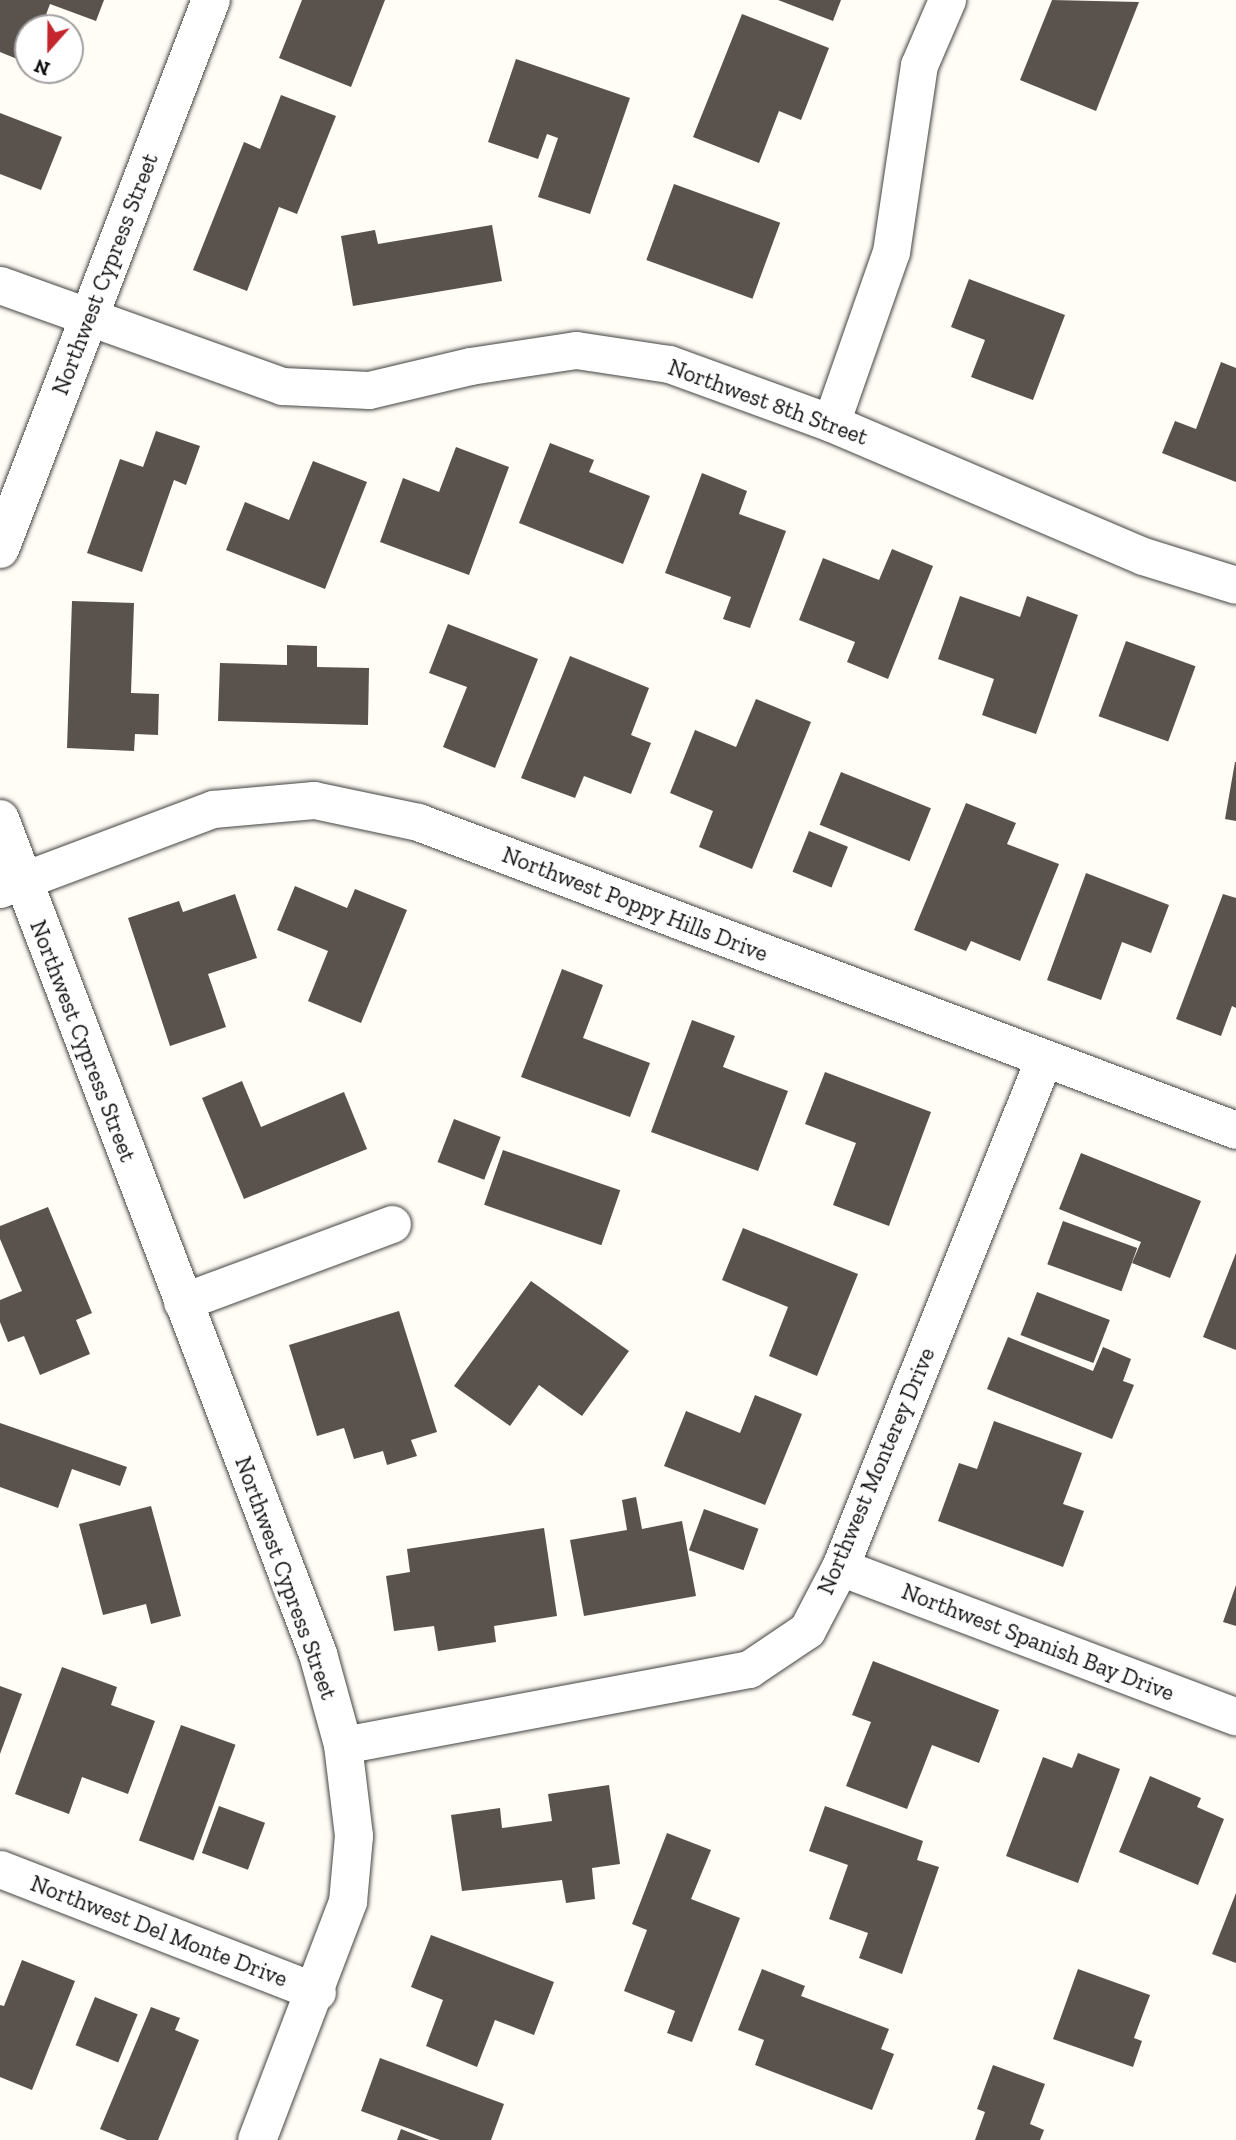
<!DOCTYPE html>
<html>
<head>
<meta charset="utf-8">
<style>
	body { margin:0 }
	#map { position:relative; width:1236px; height:2140px; overflow:hidden; background:#fffdf5; font-family:"Zilla Slab",serif }
	div>[style] { position:absolute }
	[style*='--x'] { left:calc(var(--x)*1px); top:calc(var(--y)*1px); width:calc(var(--w)*1px); rotate:calc(var(--a)*1deg) }
	.building>* { inset:0; background:#5a524d; transform-origin:0 0 }
	.roads { filter:drop-shadow(0 0 2px #444) drop-shadow(0 0 2px #444) }
	.minor>* { height:37px; margin:-18.5px; padding:0 18.5px; transform-origin:18.5px; border-radius:18.5px; background:#fff }
	.tertiary>* { height:38px; margin:-19px; padding:0 19px; transform-origin:19px; border-radius:19px; background:#fff }
	span { translate:-50% -50%; white-space:nowrap; text-align:center; line-height:1.15; -webkit-text-stroke:7px #fff; paint-order:stroke }
	.street-label { font-size:23px; color:#111 }
	.north { position:absolute; left:14px; top:14px; width:70px; height:70px; box-sizing:border-box; background:#fff; border:2px solid #a0a0a0; border-radius:50%; rotate:201deg; font-size:19px; font-weight:700; line-height:28px; text-align:center; color:#111 }
	.north::after { content:''; display:block; margin:auto; width:24px; height:32px; background:#c4262e; clip-path:polygon(50% 0,100% 100%,50% 72%,0 100%) }
</style>
</head>
<body>
<div id="map">
	<div class="building">
		<i style="clip-path:polygon(0 0,104px 0,96px 21px,50px 4px,41px 28px,28px 28px,27px 63px,0 52px)"></i>
		<i style="clip-path:polygon(302px 0,385px 0,351px 87px,279px 58px)"></i>
		<i style="clip-path:polygon(778px 0,841px 0,833px 21px)"></i>
		<i style="clip-path:polygon(1052px 0,1139px 2px,1096px 111px,1020px 80px)"></i>
		<i style="clip-path:polygon(742px 14px,829px 48px,801px 120px,779px 111px,759px 163px,693px 137px)"></i>
		<i style="clip-path:polygon(516px 59px,630px 98px,590px 214px,538px 197px,558px 138px,547px 134px,538px 159px,488px 142px)"></i>
		<i style="clip-path:polygon(281px 95px,336px 116px,297px 214px,279px 207px,247px 291px,193px 270px,244px 142px,260px 149px)"></i>
		<i style="clip-path:polygon(0 113px,62px 137px,41px 190px,0 174px)"></i>
		<i style="left:674px;top:184px;width:113px;height:81px;rotate:20deg"></i>
		<i style="clip-path:polygon(492px 225px,502px 281px,353px 306px,341px 236px,375px 230px,378px 244px)"></i>
		<i style="clip-path:polygon(969px 279px,1065px 315px,1033px 400px,971px 377px,985px 340px,951px 327px)"></i>
		<i style="clip-path:polygon(1221px 362px,1236px 368px,1236px 482px,1162px 453px,1175px 421px,1196px 429px)"></i>
		<i style="clip-path:polygon(156px 431px,200px 446px,186px 485px,174px 480px,142px 572px,87px 553px,120px 459px,143px 467px)"></i>
		<i style="clip-path:polygon(550px 443px,594px 460px,589px 472px,650px 496px,623px 564px,519px 523px)"></i>
		<i style="clip-path:polygon(456px 447px,509px 467px,469px 575px,380px 542px,403px 478px,439px 492px)"></i>
		<i style="clip-path:polygon(313px 461px,367px 482px,325px 589px,226px 550px,245px 502px,289px 520px)"></i>
		<i style="clip-path:polygon(702px 473px,747px 491px,739px 514px,786px 531px,750px 628px,723px 619px,731px 597px,665px 573px)"></i>
		<i style="clip-path:polygon(892px 549px,933px 566px,888px 679px,847px 662px,855px 642px,799px 620px,823px 558px,879px 580px)"></i>
		<i style="clip-path:polygon(960px 596px,1020px 617px,1027px 596px,1078px 615px,1036px 734px,982px 715px,994px 679px,938px 659px)"></i>
		<i style="clip-path:polygon(72px 601px,134px 603px,131px 693px,159px 694px,158px 735px,135px 734px,134px 751px,67px 748px)"></i>
		<i style="clip-path:polygon(448px 624px,538px 659px,495px 768px,443px 747px,467px 687px,429px 673px)"></i>
		<i style="left:1126px;top:641px;width:74px;height:80px;rotate:20deg"></i>
		<i style="clip-path:polygon(287px 645px,317px 646px,317px 667px,369px 668px,368px 725px,218px 721px,220px 663px,287px 665px)"></i>
		<i style="clip-path:polygon(570px 656px,649px 688px,631px 735px,651px 743px,631px 794px,584px 776px,575px 798px,521px 778px)"></i>
		<i style="clip-path:polygon(756px 699px,811px 722px,752px 869px,699px 847px,713px 811px,670px 793px,695px 730px,736px 747px)"></i>
		<i style="clip-path:polygon(1235px 762px,1236px 762px,1236px 821px,1225px 819px)"></i>
		<i style="left:841px;top:772px;width:97px;height:57px;rotate:22deg"></i>
		<i style="clip-path:polygon(966px 803px,1016px 823px,1007px 844px,1059px 864px,1020px 961px,971px 941px,966px 951px,914px 930px)"></i>
		<i style="left:809px;top:831px;width:42px;height:44px;rotate:22deg"></i>
		<i style="clip-path:polygon(1086px 873px,1169px 905px,1151px 953px,1122px 942px,1101px 1000px,1047px 980px)"></i>
		<i style="clip-path:polygon(295px 886px,347px 908px,355px 889px,407px 910px,361px 1023px,308px 1001px,328px 951px,277px 930px)"></i>
		<i style="clip-path:polygon(235px 894px,257px 958px,208px 974px,226px 1027px,170px 1046px,128px 918px,179px 901px,183px 912px)"></i>
		<i style="clip-path:polygon(1223px 894px,1236px 898px,1236px 1008px,1232px 1006px,1221px 1036px,1176px 1019px)"></i>
		<i style="clip-path:polygon(562px 969px,603px 985px,583px 1038px,650px 1063px,630px 1117px,521px 1077px)"></i>
		<i style="clip-path:polygon(692px 1020px,735px 1036px,723px 1067px,788px 1091px,758px 1171px,651px 1132px)"></i>
		<i style="clip-path:polygon(825px 1072px,931px 1112px,889px 1226px,833px 1205px,856px 1143px,805px 1124px)"></i>
		<i style="clip-path:polygon(242px 1081px,261px 1127px,344px 1092px,367px 1149px,244px 1199px,202px 1098px)"></i>
		<i style="left:454px;top:1119px;width:50px;height:46px;rotate:21deg"></i>
		<i style="left:503px;top:1150px;width:124px;height:58px;rotate:19deg"></i>
		<i style="clip-path:polygon(1081px 1153px,1201px 1201px,1170px 1278px,1132px 1263px,1141px 1242px,1059px 1209px)"></i>
		<i style="clip-path:polygon(48px 1207px,92px 1313px,76px 1320px,90px 1354px,40px 1375px,24px 1336px,8px 1342px,0 1322px,0 1300px,22px 1291px,0 1239px,0 1226px)"></i>
		<i style="left:1063px;top:1221px;width:79px;height:46px;rotate:20deg"></i>
		<i style="clip-path:polygon(743px 1228px,858px 1274px,817px 1376px,769px 1356px,788px 1307px,722px 1280px)"></i>
		<i style="clip-path:polygon(1236px 1253px,1236px 1350px,1203px 1337px)"></i>
		<i style="clip-path:polygon(531px 1281px,629px 1351px,582px 1416px,539px 1385px,510px 1426px,454px 1386px)"></i>
		<i style="left:1037px;top:1292px;width:78px;height:46px;rotate:21deg"></i>
		<i style="clip-path:polygon(399px 1311px,437px 1432px,411px 1440px,417px 1456px,387px 1465px,383px 1451px,354px 1459px,344px 1428px,317px 1436px,289px 1345px)"></i>
		<i style="clip-path:polygon(1008px 1337px,1093px 1371px,1103px 1347px,1131px 1359px,1123px 1381px,1134px 1385px,1112px 1439px,987px 1389px)"></i>
		<i style="clip-path:polygon(755px 1395px,802px 1414px,765px 1505px,664px 1466px,686px 1411px,740px 1433px)"></i>
		<i style="clip-path:polygon(994px 1421px,1082px 1453px,1063px 1504px,1084px 1511px,1063px 1567px,938px 1521px,959px 1463px,977px 1469px)"></i>
		<i style="clip-path:polygon(0 1423px,127px 1467px,120px 1486px,72px 1469px,58px 1508px,0 1487px)"></i>
		<i style="clip-path:polygon(636px 1497px,642px 1529px,682px 1521px,696px 1596px,584px 1616px,570px 1540px,627px 1530px,622px 1500px)"></i>
		<i style="clip-path:polygon(151px 1506px,181px 1616px,151px 1624px,146px 1604px,103px 1615px,79px 1524px)"></i>
		<i style="left:704px;top:1509px;width:58px;height:44px;rotate:20deg"></i>
		<i style="clip-path:polygon(544px 1528px,557px 1616px,494px 1626px,496px 1642px,438px 1651px,434px 1626px,394px 1631px,386px 1576px,410px 1572px,407px 1549px)"></i>
		<i style="clip-path:polygon(1236px 1585px,1236px 1626px,1223px 1622px)"></i>
		<i style="clip-path:polygon(873px 1661px,999px 1710px,979px 1763px,932px 1745px,907px 1809px,846px 1786px,871px 1722px,852px 1715px)"></i>
		<i style="clip-path:polygon(62px 1667px,117px 1687px,111px 1705px,155px 1721px,128px 1794px,82px 1777px,69px 1814px,15px 1794px)"></i>
		<i style="clip-path:polygon(0 1686px,22px 1694px,0 1754px)"></i>
		<i style="left:181px;top:1725px;width:58px;height:123px;rotate:20deg"></i>
		<i style="clip-path:polygon(1078px 1753px,1120px 1769px,1078px 1883px,1006px 1856px,1043px 1757px,1072px 1768px)"></i>
		<i style="clip-path:polygon(1150px 1776px,1201px 1798px,1197px 1807px,1224px 1819px,1198px 1885px,1119px 1852px)"></i>
		<i style="clip-path:polygon(609px 1785px,620px 1864px,592px 1868px,595px 1899px,566px 1903px,562px 1880px,462px 1891px,451px 1815px,500px 1808px,502px 1828px,552px 1821px,548px 1794px)"></i>
		<i style="left:219px;top:1806px;width:49px;height:50px;rotate:20deg"></i>
		<i style="clip-path:polygon(825px 1806px,923px 1841px,917px 1860px,939px 1867px,902px 1974px,859px 1958px,868px 1933px,829px 1919px,848px 1865px,809px 1851px)"></i>
		<i style="clip-path:polygon(667px 1833px,711px 1850px,691px 1899px,740px 1918px,692px 2042px,667px 2033px,675px 2011px,624px 1991px,647px 1930px,632px 1924px)"></i>
		<i style="clip-path:polygon(1236px 1893px,1236px 1963px,1212px 1954px)"></i>
		<i style="clip-path:polygon(431px 1935px,554px 1982px,534px 2035px,495px 2020px,477px 2067px,426px 2046px,443px 2000px,411px 1987px)"></i>
		<i style="clip-path:polygon(22px 1960px,75px 1981px,32px 2090px,0 2077px,0 2005px,4px 2006px)"></i>
		<i style="clip-path:polygon(762px 1969px,805px 1986px,801px 1996px,889px 2029px,881px 2049px,894px 2054px,872px 2110px,755px 2065px,764px 2040px,738px 2030px)"></i>
		<i style="clip-path:polygon(1078px 1969px,1150px 1995px,1134px 2038px,1142px 2041px,1133px 2067px,1053px 2039px)"></i>
		<i style="left:95px;top:1997px;width:46px;height:52px;rotate:22deg"></i>
		<i style="clip-path:polygon(151px 2007px,180px 2018px,175px 2030px,199px 2040px,158px 2140px,127px 2140px,100px 2129px)"></i>
		<i style="clip-path:polygon(380px 2058px,504px 2104px,491px 2140px,440px 2140px,361px 2111px)"></i>
		<i style="clip-path:polygon(993px 2065px,1045px 2084px,1030px 2124px,1044px 2130px,1040px 2140px,975px 2140px,985px 2112px,977px 2109px)"></i>
		<i style="clip-path:polygon(401px 2129px,429px 2140px,397px 2140px)"></i>
	</div>
	<div class="roads">
		<div class="minor">
			<i style="--x:0;--y:285;--w:300;--a:19.7"></i>
			<i style="--x:282;--y:386;--w:87;--a:2.6"></i>
			<i style="--x:369;--y:390;--w:104;--a:-13.4"></i>
			<i style="--x:470;--y:366;--w:107;--a:-8.6"></i>
			<i style="--x:576;--y:350;--w:94;--a:8.6"></i>
			<i style="--x:669;--y:364;--w:172;--a:20"></i>
			<i style="--x:831;--y:423;--w:339;--a:23.1"></i>
			<i style="--x:1143;--y:556;--w:97;--a:17.3"></i>
			<i style="--x:831;--y:423;--w:181;--a:-70.7"></i>
			<i style="--x:891;--y:252;--w:189;--a:-81.5"></i>
			<i style="--x:919;--y:65;--w:71;--a:-66.7"></i>
			<i style="--x:0;--y:889;--w:228;--a:-20.6"></i>
			<i style="--x:213;--y:809;--w:101;--a:-5.1"></i>
			<i style="--x:314;--y:800;--w:106;--a:11.9"></i>
			<i style="--x:418;--y:822;--w:874;--a:20.63"></i>
			<i style="--x:182;--y:1302;--w:224;--a:-20.4"></i>
			<i style="--x:840;--y:1567;--w:423;--a:20.7"></i>
			<i style="--x:343;--y:1745;--w:413;--a:-10.6"></i>
			<i style="--x:749;--y:1669;--w:70;--a:-33.9"></i>
			<i style="--x:807;--y:1630;--w:71;--a:-62.4"></i>
			<i style="--x:840;--y:1567;--w:548;--a:-68.16"></i>
			<i style="--x:0;--y:1869;--w:340;--a:21.2"></i>
		</div>
		<div class="tertiary">
			<i style="--x:0;--y:549;--w:588;--a:-68.98"></i>
			<i style="--x:0;--y:819;--w:894;--a:69.15"></i>
			<i style="--x:318;--y:1654;--w:94;--a:74.6"></i>
			<i style="--x:343;--y:1745;--w:92;--a:83.1"></i>
			<i style="--x:354;--y:1836;--w:66;--a:95.2"></i>
			<i style="--x:348;--y:1902;--w:255;--a:110.9"></i>
		</div>
	</div>
	<div class="street-label">
		<span style="left:105px;top:274px;rotate:-69deg">Northwest Cypress Street</span>
		<span style="left:768px;top:402px;rotate:20deg">Northwest 8th Street</span>
		<span style="left:635px;top:904px;rotate:21deg">Northwest Poppy Hills Drive</span>
		<span style="left:83px;top:1041px;rotate:69deg">Northwest Cypress Street</span>
		<span style="left:876px;top:1471px;rotate:-67deg">Northwest Monterey Drive</span>
		<span style="left:286px;top:1578px;rotate:70deg">Northwest Cypress Street</span>
		<span style="left:1038px;top:1642px;rotate:21deg">Northwest Spanish Bay Drive</span>
		<span style="left:159px;top:1931px;rotate:21deg">Northwest Del Monte Drive</span>
	</div>
	<div class="north">N</div>
</div>
</body>
</html>
